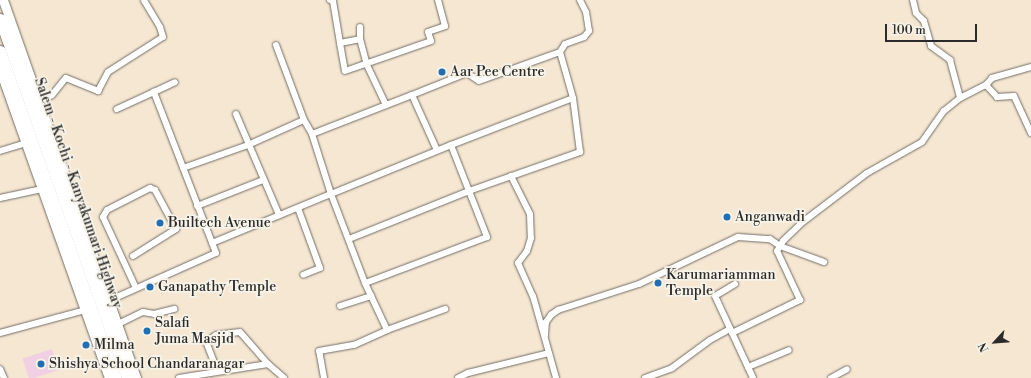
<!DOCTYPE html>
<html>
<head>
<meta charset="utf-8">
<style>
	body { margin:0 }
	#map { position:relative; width:1031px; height:378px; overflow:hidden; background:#f5e7d2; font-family:"Libre Bodoni",serif }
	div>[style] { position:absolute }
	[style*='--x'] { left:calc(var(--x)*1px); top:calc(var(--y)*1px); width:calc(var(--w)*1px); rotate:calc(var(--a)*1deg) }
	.built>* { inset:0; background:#f1d0e4; transform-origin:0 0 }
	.roads { filter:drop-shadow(0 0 1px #726d65) drop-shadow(0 0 1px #726d65) }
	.street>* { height:6px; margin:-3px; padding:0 3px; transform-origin:3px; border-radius:3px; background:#fff }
	.secondary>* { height:9px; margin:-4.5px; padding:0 4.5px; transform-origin:4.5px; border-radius:4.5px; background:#fff }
	.highway>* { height:11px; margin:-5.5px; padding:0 5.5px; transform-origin:5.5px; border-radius:5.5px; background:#fff }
	.dots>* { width:11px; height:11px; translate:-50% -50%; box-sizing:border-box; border:2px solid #f7f3e8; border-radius:50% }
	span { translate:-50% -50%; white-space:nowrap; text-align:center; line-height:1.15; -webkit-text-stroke:3.5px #f7f3e8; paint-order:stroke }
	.poi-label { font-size:14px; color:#2b2b2b }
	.left { translate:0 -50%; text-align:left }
	.street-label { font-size:14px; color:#2b2b2b }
	.north { position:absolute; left:975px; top:322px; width:40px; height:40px; -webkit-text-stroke:3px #f7f3e8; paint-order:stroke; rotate:244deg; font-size:11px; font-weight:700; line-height:16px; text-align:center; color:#2b2b2b }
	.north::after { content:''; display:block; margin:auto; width:14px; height:18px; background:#2b2b2b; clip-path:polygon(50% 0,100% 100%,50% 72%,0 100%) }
	.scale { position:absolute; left:885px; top:24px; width:92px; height:18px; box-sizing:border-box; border:2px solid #2b2b2b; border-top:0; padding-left:5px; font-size:12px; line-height:14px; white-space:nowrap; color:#2b2b2b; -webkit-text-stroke:3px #f7f3e8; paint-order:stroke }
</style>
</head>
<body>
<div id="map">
	<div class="built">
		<i style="left:52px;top:349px;width:22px;height:31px;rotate:72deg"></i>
	</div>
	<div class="roads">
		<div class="street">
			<i style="--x:330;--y:0;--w:3;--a:18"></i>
			<i style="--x:333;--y:1;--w:43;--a:80.5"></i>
			<i style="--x:340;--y:43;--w:20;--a:-11"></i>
			<i style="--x:360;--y:39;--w:27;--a:75"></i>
			<i style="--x:367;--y:65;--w:44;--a:64.6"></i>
			<i style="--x:913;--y:0;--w:13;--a:77"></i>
			<i style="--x:916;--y:13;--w:11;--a:45"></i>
			<i style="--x:924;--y:21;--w:26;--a:74"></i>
			<i style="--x:931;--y:46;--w:24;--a:36"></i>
			<i style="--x:950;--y:60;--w:39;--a:75"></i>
			<i style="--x:360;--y:39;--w:12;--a:-90"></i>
			<i style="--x:340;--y:43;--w:28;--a:80"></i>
			<i style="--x:345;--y:71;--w:91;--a:-19.2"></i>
			<i style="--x:431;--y:41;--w:9;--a:-108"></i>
			<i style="--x:428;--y:32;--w:18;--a:-19"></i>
			<i style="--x:445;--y:26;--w:27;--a:-105"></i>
			<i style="--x:276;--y:45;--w:80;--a:69.5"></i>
			<i style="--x:560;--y:52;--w:9;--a:-58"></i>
			<i style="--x:565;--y:44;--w:20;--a:-20"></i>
			<i style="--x:584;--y:37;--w:8;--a:-50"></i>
			<i style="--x:589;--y:31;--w:19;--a:-99"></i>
			<i style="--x:586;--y:12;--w:13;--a:-117"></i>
			<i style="--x:986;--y:85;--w:16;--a:47"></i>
			<i style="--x:997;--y:97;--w:17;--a:-3"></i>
			<i style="--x:1014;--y:96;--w:41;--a:65.3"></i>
			<i style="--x:154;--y:92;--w:23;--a:-25"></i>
			<i style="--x:412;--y:95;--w:59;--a:-21.8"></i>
			<i style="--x:467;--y:73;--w:14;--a:34"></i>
			<i style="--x:479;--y:81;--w:86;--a:-19.7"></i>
			<i style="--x:560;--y:52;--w:48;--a:74.2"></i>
			<i style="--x:573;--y:98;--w:131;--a:158.9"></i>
			<i style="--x:39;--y:103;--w:15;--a:-32"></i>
			<i style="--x:52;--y:95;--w:22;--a:-51"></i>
			<i style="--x:66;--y:78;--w:35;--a:22"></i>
			<i style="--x:98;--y:91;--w:21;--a:-62"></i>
			<i style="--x:108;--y:72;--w:65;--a:-32.5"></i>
			<i style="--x:163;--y:37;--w:10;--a:-107"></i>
			<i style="--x:160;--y:27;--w:31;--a:-121"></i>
			<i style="--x:236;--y:114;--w:110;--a:66.9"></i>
			<i style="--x:0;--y:151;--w:27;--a:-17"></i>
			<i style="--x:183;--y:168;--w:69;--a:-19.5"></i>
			<i style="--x:248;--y:145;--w:61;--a:-24.1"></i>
			<i style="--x:304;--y:120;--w:16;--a:60"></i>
			<i style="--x:511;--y:176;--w:42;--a:63.4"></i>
			<i style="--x:530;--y:214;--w:24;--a:88"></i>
			<i style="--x:531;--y:238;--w:14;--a:107"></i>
			<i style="--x:527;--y:251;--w:15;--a:127"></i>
			<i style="--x:518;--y:263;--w:36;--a:66"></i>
			<i style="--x:533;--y:296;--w:85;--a:74.3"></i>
			<i style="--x:0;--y:198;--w:43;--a:-12.1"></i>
			<i style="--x:197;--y:206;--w:71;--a:-21.5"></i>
			<i style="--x:298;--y:208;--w:64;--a:69.9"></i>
			<i style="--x:320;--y:268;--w:18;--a:158"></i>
			<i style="--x:349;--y:239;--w:129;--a:-21.8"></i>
			<i style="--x:469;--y:191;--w:118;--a:-19.4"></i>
			<i style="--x:580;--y:152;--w:54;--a:-97.4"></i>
			<i style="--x:212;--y:243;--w:129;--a:-22.4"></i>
			<i style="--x:331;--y:194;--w:130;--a:-22.2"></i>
			<i style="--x:451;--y:145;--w:99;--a:68.6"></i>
			<i style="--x:487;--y:237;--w:130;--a:159.3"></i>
			<i style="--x:365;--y:283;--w:95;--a:-110.9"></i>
			<i style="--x:331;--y:194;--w:63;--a:-107.6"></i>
			<i style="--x:312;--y:134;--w:107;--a:-21.3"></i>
			<i style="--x:412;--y:95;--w:60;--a:65.6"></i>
			<i style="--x:133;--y:256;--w:51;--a:-32.1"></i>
			<i style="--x:176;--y:229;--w:44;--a:-118.3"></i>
			<i style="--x:155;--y:190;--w:5;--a:-158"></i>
			<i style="--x:150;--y:188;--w:48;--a:152.9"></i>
			<i style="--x:107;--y:210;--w:8;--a:120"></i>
			<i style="--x:103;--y:217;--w:78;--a:65.1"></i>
			<i style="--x:365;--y:283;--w:52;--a:64.9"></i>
			<i style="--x:387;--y:330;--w:62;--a:-19.9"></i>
			<i style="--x:735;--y:284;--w:23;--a:149"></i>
			<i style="--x:715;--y:296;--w:90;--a:65.1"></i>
			<i style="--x:108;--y:301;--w:118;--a:-24"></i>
			<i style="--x:216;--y:253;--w:173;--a:-111.1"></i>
			<i style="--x:154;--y:92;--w:41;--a:155.3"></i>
			<i style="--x:340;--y:306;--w:33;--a:-18"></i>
			<i style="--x:116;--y:325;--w:30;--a:-26"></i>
			<i style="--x:143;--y:312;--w:11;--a:10"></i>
			<i style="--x:154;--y:314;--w:21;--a:-14"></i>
			<i style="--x:0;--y:333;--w:88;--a:-15.1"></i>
			<i style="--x:732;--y:333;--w:76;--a:-25.9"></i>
			<i style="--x:800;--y:300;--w:54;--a:-115.1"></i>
			<i style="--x:777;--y:251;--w:12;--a:-59"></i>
			<i style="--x:783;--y:241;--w:29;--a:-44"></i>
			<i style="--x:804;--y:221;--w:79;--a:-37.3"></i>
			<i style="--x:867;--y:173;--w:63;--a:-29.4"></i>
			<i style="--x:922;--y:142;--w:38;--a:-55"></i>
			<i style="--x:944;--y:111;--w:21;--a:-39"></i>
			<i style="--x:960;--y:98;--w:29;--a:-27"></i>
			<i style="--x:986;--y:85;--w:9;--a:-49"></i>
			<i style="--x:992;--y:78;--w:41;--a:-15.8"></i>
			<i style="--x:545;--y:335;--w:13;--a:-86"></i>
			<i style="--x:546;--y:322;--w:9;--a:-54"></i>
			<i style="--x:551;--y:315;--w:9;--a:-36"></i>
			<i style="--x:558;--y:310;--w:85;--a:-17.8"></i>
			<i style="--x:639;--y:284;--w:110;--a:-25.4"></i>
			<i style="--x:738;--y:237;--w:32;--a:4"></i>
			<i style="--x:770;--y:239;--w:12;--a:35"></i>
			<i style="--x:780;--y:246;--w:47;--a:20"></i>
			<i style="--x:748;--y:367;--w:44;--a:-22.5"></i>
			<i style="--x:0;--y:369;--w:10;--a:66"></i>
			<i style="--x:217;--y:370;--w:30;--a:-111"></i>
			<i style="--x:206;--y:342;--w:12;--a:-35"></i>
			<i style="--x:216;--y:335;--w:24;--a:-7"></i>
			<i style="--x:240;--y:332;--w:43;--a:48.8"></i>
			<i style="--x:179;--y:378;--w:90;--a:-8.9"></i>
			<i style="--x:268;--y:364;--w:21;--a:41"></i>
			<i style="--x:324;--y:378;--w:27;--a:-100"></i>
			<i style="--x:319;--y:351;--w:36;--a:-10"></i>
			<i style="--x:354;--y:345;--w:36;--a:-24"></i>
			<i style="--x:458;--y:378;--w:11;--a:-27"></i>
			<i style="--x:468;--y:373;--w:83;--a:-13.9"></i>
			<i style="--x:645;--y:378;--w:29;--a:-20"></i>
			<i style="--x:672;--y:368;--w:47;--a:-36.4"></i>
			<i style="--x:710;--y:340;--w:23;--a:-29"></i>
			<i style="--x:831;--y:378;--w:18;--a:-29"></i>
		</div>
		<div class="secondary">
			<i style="--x:3;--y:0;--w:401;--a:70.6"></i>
			<i style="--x:0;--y:70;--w:327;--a:70.5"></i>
		</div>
		<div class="highway">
			<i style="--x:0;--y:19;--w:381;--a:70.5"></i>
			<i style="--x:0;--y:51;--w:347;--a:70.5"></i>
		</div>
	</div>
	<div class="dots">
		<i style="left:442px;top:72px;background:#1f6fb2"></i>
		<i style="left:727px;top:217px;background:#1f6fb2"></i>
		<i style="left:160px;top:223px;background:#1f6fb2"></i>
		<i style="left:658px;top:283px;background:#1f6fb2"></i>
		<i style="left:150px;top:287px;background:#1f6fb2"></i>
		<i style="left:147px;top:331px;background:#1f6fb2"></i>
		<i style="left:86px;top:345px;background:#1f6fb2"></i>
		<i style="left:41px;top:364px;background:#1f6fb2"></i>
	</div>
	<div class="poi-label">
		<span class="left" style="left:450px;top:72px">Aar Pee Centre</span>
		<span class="left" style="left:735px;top:217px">Anganwadi</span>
		<span class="left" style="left:168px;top:223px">Builtech Avenue</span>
		<span class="left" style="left:666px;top:283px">Karumariamman<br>Temple</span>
		<span class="left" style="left:158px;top:287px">Ganapathy Temple</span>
		<span class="left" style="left:155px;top:331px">Salafi<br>Juma Masjid</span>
		<span class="left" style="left:94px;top:345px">Milma</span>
		<span class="left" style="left:49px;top:364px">Shishya School Chandaranagar</span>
	</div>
	<div class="street-label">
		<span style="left:78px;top:193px;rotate:71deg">Salem - Kochi - Kanyakumari Highway</span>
	</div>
	<div class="north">N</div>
	<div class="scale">100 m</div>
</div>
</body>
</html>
